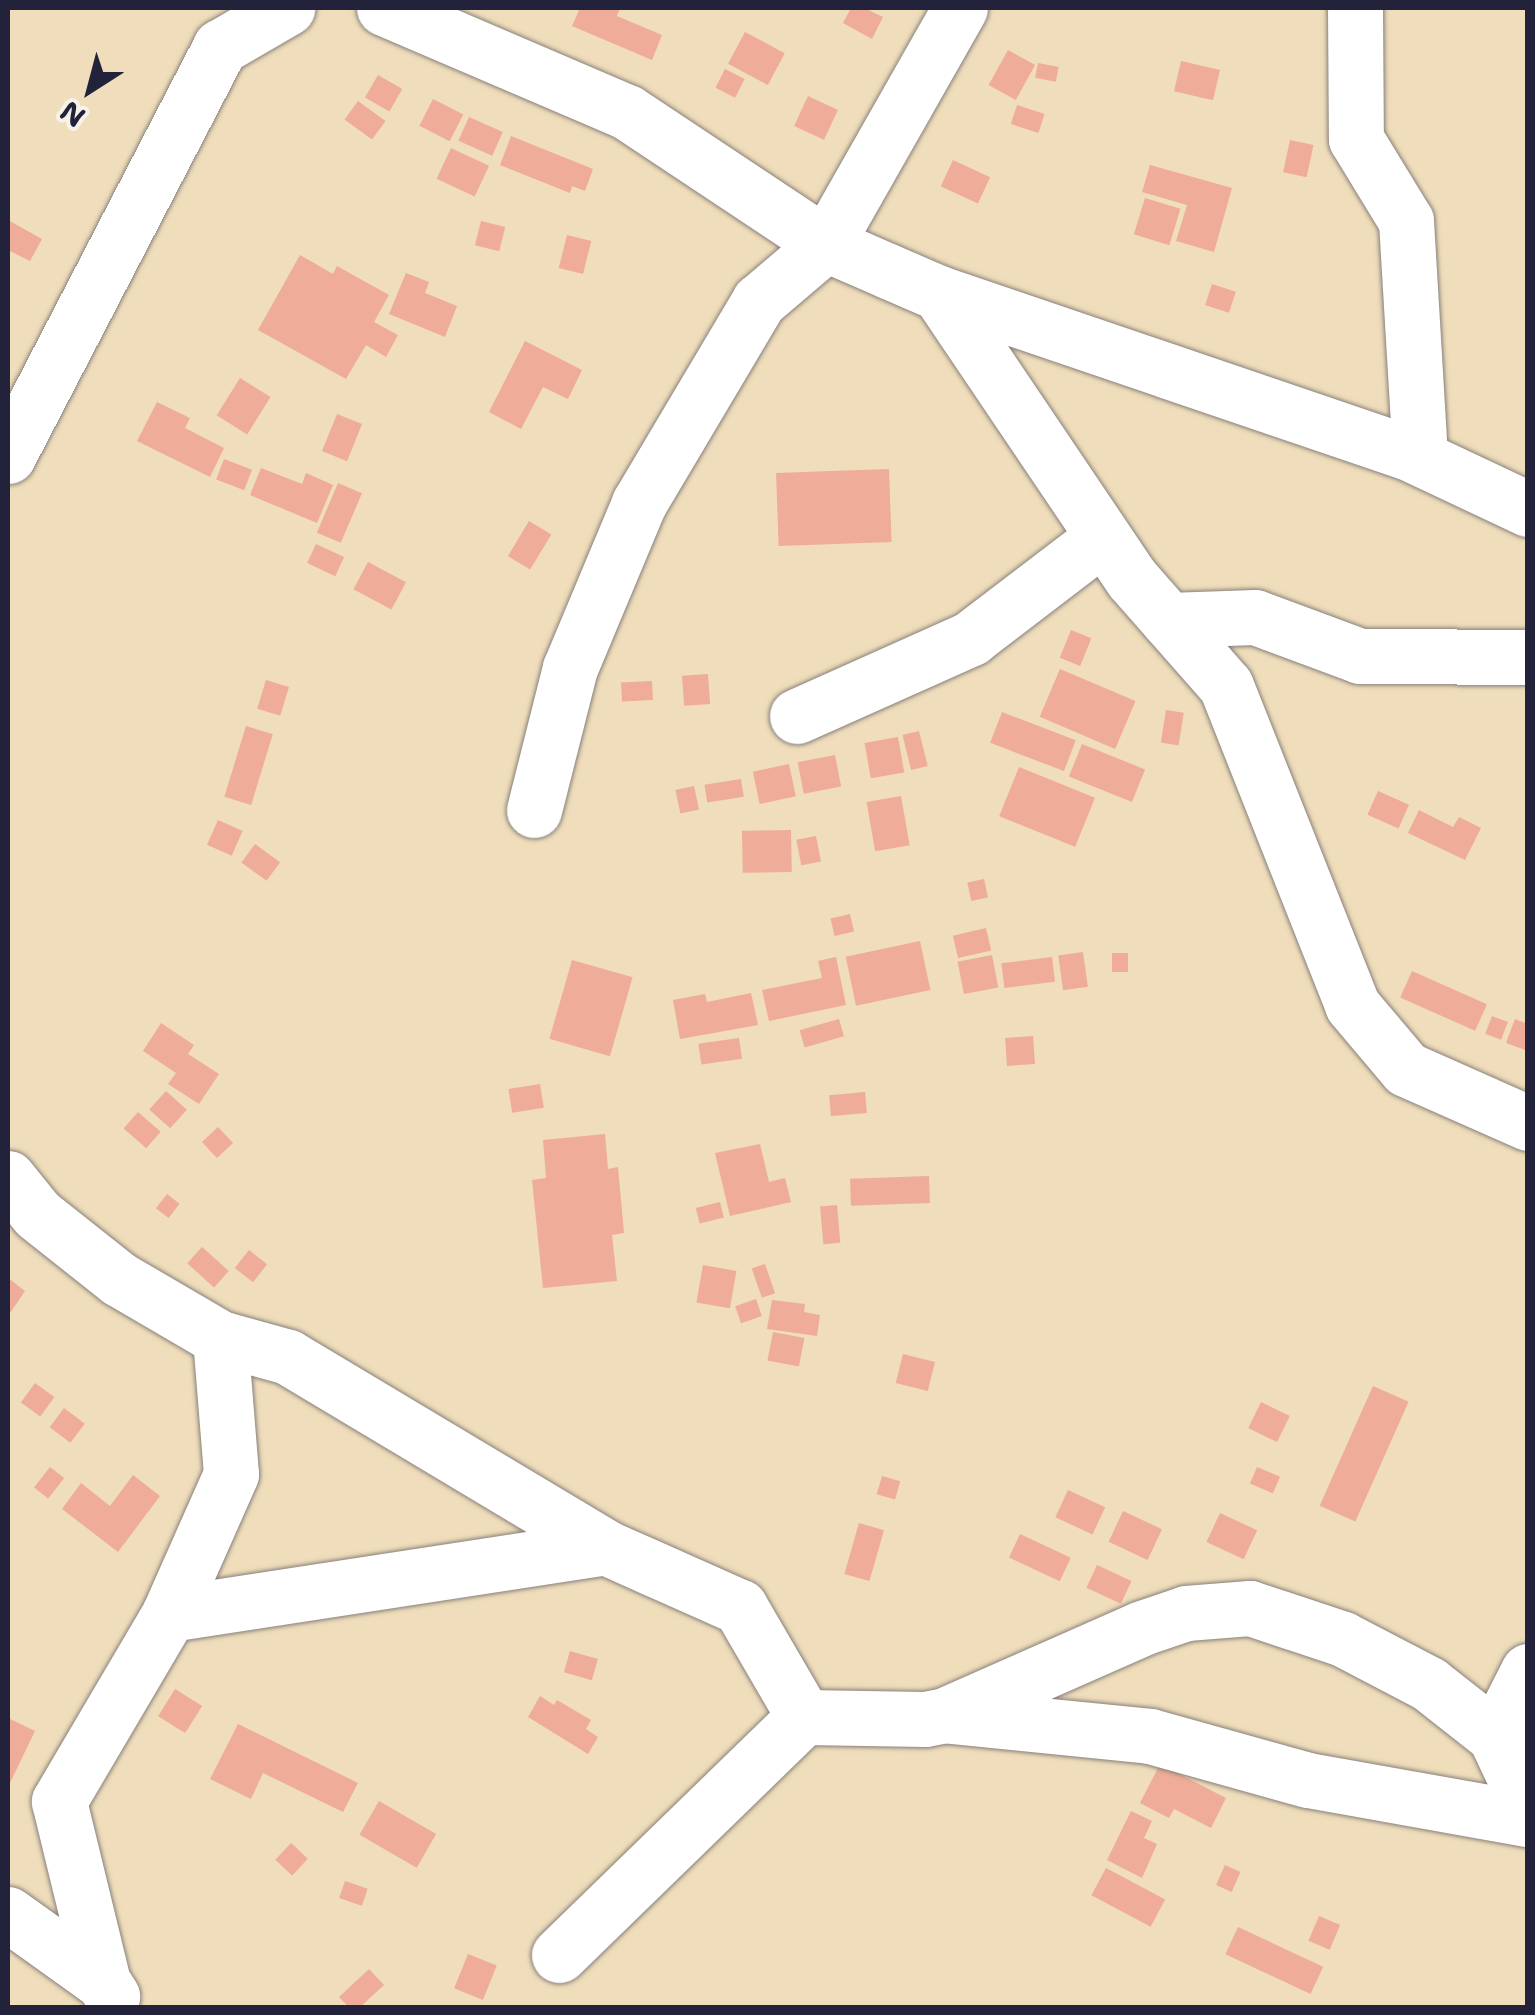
<!DOCTYPE html>
<html>
<head>
<meta charset="utf-8">
<style>
	body { margin:0 }
	#map { position:relative; width:1535px; height:2015px; overflow:hidden; background:#efddbb; font-family:"Shantell Sans",sans-serif }
	div>[style] { position:absolute }
	[style*='--x'] { left:calc(var(--x)*1px); top:calc(var(--y)*1px); width:calc(var(--w)*1px); rotate:calc(var(--a)*1deg) }
	.building>* { inset:0; background:#efac98; transform-origin:0 0 }
	.roads { filter:drop-shadow(0 0 2px #88807b) drop-shadow(0 0 2px #88807b) }
	.minor>* { height:55px; margin:-27.5px; padding:0 27.5px; transform-origin:27.5px; border-radius:27.5px; background:#fff }
	span { translate:-50% -50%; white-space:nowrap; text-align:center; line-height:1.15; -webkit-text-stroke:8px #f7f3e8; paint-order:stroke }
	.frame { position:absolute; inset:0; border:10px solid #22223b; pointer-events:none }
	.north { position:absolute; left:40px; top:40px; width:100px; height:100px; -webkit-text-stroke:8px #f7f3e8; paint-order:stroke; rotate:216deg; font-size:28px; font-weight:700; line-height:40px; text-align:center; color:#22223b }
	.north::after { content:''; display:block; margin:auto; width:35px; height:45px; background:#22223b; clip-path:polygon(50% 0,100% 100%,50% 72%,0 100%) }
</style>
</head>
<body>
<div id="map">
	<div class="building">
		<i style="clip-path:polygon(580px 8px,620px 8px,617px 16px,662px 35px,652px 60px,572px 26px)"></i>
		<i style="clip-path:polygon(851px 8px,864px 8px,883px 17px,872px 39px,843px 23px)"></i>
		<i style="left:745px;top:32px;width:45px;height:36px;rotate:28deg"></i>
		<i style="left:1008px;top:50px;width:31px;height:40px;rotate:29deg"></i>
		<i style="left:1181px;top:61px;width:40px;height:31px;rotate:13deg"></i>
		<i style="left:1038px;top:63px;width:21px;height:15px;rotate:11deg"></i>
		<i style="left:725px;top:69px;width:22px;height:21px;rotate:27deg"></i>
		<i style="left:378px;top:75px;width:28px;height:26px;rotate:30deg"></i>
		<i style="left:808px;top:96px;width:33px;height:33px;rotate:25deg"></i>
		<i style="left:433px;top:99px;width:34px;height:30px;rotate:27deg"></i>
		<i style="left:358px;top:101px;width:34px;height:23px;rotate:36deg"></i>
		<i style="left:1017px;top:105px;width:29px;height:20px;rotate:18deg"></i>
		<i style="left:469px;top:117px;width:37px;height:26px;rotate:24deg"></i>
		<i style="clip-path:polygon(511px 136px,593px 169px,585px 191px,572px 186px,570px 193px,500px 165px)"></i>
		<i style="left:1290px;top:140px;width:24px;height:33px;rotate:12deg"></i>
		<i style="left:451px;top:148px;width:42px;height:34px;rotate:25deg"></i>
		<i style="left:953px;top:160px;width:41px;height:29px;rotate:25deg"></i>
		<i style="clip-path:polygon(1150px 165px,1232px 188px,1214px 252px,1176px 241px,1187px 205px,1142px 192px)"></i>
		<i style="left:1145px;top:198px;width:37px;height:38px;rotate:17deg"></i>
		<i style="clip-path:polygon(8px 220px,42px 239px,30px 261px,8px 250px)"></i>
		<i style="left:481px;top:221px;width:25px;height:25px;rotate:14deg"></i>
		<i style="left:567px;top:235px;width:25px;height:34px;rotate:14deg"></i>
		<i style="clip-path:polygon(300px 255px,333px 274px,337px 266px,389px 295px,374px 322px,398px 335px,386px 357px,366px 345px,346px 379px,258px 330px)"></i>
		<i style="clip-path:polygon(406px 273px,429px 282px,425px 293px,457px 306px,445px 337px,389px 314px)"></i>
		<i style="left:1212px;top:284px;width:25px;height:22px;rotate:18deg"></i>
		<i style="clip-path:polygon(525px 341px,582px 370px,568px 399px,543px 387px,521px 429px,489px 412px)"></i>
		<i style="left:240px;top:378px;width:36px;height:44px;rotate:32deg"></i>
		<i style="clip-path:polygon(157px 402px,190px 418px,185px 428px,224px 448px,210px 477px,137px 441px)"></i>
		<i style="left:337px;top:414px;width:27px;height:40px;rotate:22deg"></i>
		<i style="left:224px;top:459px;width:30px;height:22px;rotate:21deg"></i>
		<i style="clip-path:polygon(261px 468px,302px 484px,306px 473px,333px 485px,317px 523px,250px 495px)"></i>
		<i style="left:889px;top:469px;width:73px;height:113px;rotate:88deg"></i>
		<i style="left:338px;top:483px;width:26px;height:54px;rotate:23deg"></i>
		<i style="left:529px;top:521px;width:26px;height:41px;rotate:31deg"></i>
		<i style="left:316px;top:544px;width:31px;height:21px;rotate:25deg"></i>
		<i style="left:368px;top:562px;width:43px;height:31px;rotate:28deg"></i>
		<i style="left:1071px;top:630px;width:22px;height:30px;rotate:22deg"></i>
		<i style="left:1060px;top:669px;width:82px;height:52px;rotate:23deg"></i>
		<i style="left:708px;top:674px;width:30px;height:26px;rotate:86deg"></i>
		<i style="left:266px;top:680px;width:24px;height:30px;rotate:17deg"></i>
		<i style="left:652px;top:681px;width:19px;height:31px;rotate:87deg"></i>
		<i style="left:1166px;top:710px;width:18px;height:33px;rotate:9deg"></i>
		<i style="left:1002px;top:712px;width:79px;height:33px;rotate:21deg"></i>
		<i style="left:246px;top:726px;width:28px;height:74px;rotate:17deg"></i>
		<i style="left:919px;top:731px;width:36px;height:17px;rotate:76deg"></i>
		<i style="left:898px;top:737px;width:36px;height:34px;rotate:80deg"></i>
		<i style="left:1082px;top:744px;width:68px;height:35px;rotate:22deg"></i>
		<i style="left:835px;top:755px;width:32px;height:38px;rotate:79deg"></i>
		<i style="left:789px;top:764px;width:33px;height:37px;rotate:78deg"></i>
		<i style="left:1019px;top:767px;width:82px;height:53px;rotate:22deg"></i>
		<i style="left:741px;top:779px;width:18px;height:37px;rotate:81deg"></i>
		<i style="left:694px;top:786px;width:24px;height:19px;rotate:78deg"></i>
		<i style="left:1378px;top:791px;width:34px;height:26px;rotate:24deg"></i>
		<i style="left:901px;top:796px;width:50px;height:35px;rotate:80deg"></i>
		<i style="clip-path:polygon(1419px 810px,1453px 827px,1459px 817px,1481px 828px,1465px 860px,1408px 833px)"></i>
		<i style="left:218px;top:820px;width:27px;height:27px;rotate:24deg"></i>
		<i style="left:791px;top:830px;width:42px;height:49px;rotate:89deg"></i>
		<i style="left:816px;top:836px;width:26px;height:20px;rotate:79deg"></i>
		<i style="left:255px;top:844px;width:31px;height:23px;rotate:36deg"></i>
		<i style="left:984px;top:879px;width:19px;height:17px;rotate:78deg"></i>
		<i style="left:850px;top:914px;width:18px;height:20px;rotate:77deg"></i>
		<i style="left:986px;top:928px;width:23px;height:34px;rotate:77deg"></i>
		<i style="left:920px;top:941px;width:50px;height:76px;rotate:78deg"></i>
		<i style="left:1083px;top:952px;width:35px;height:25px;rotate:82deg"></i>
		<i style="left:1112px;top:953px;width:16px;height:19px"></i>
		<i style="left:992px;top:955px;width:33px;height:35px;rotate:79deg"></i>
		<i style="clip-path:polygon(836px 957px,846px 1005px,769px 1021px,762px 990px,822px 978px,818px 961px)"></i>
		<i style="left:1052px;top:957px;width:25px;height:51px;rotate:83deg"></i>
		<i style="left:572px;top:960px;width:63px;height:82px;rotate:16deg"></i>
		<i style="left:1412px;top:971px;width:82px;height:29px;rotate:24deg"></i>
		<i style="clip-path:polygon(751px 993px,758px 1025px,680px 1039px,673px 1000px,705px 994px,707px 1002px)"></i>
		<i style="left:1492px;top:1016px;width:17px;height:19px;rotate:21deg"></i>
		<i style="left:839px;top:1019px;width:18px;height:41px;rotate:74deg"></i>
		<i style="clip-path:polygon(1515px 1019px,1528px 1024px,1528px 1051px,1506px 1043px)"></i>
		<i style="clip-path:polygon(161px 1023px,194px 1045px,188px 1054px,219px 1074px,199px 1104px,168px 1084px,176px 1073px,143px 1051px)"></i>
		<i style="left:1033px;top:1036px;width:28px;height:28px;rotate:86deg"></i>
		<i style="left:739px;top:1038px;width:21px;height:41px;rotate:82deg"></i>
		<i style="left:540px;top:1084px;width:24px;height:32px;rotate:81deg"></i>
		<i style="left:166px;top:1091px;width:28px;height:25px;rotate:42deg"></i>
		<i style="left:865px;top:1092px;width:21px;height:36px;rotate:85deg"></i>
		<i style="left:138px;top:1112px;width:30px;height:22px;rotate:41deg"></i>
		<i style="left:218px;top:1127px;width:22px;height:22px;rotate:47deg"></i>
		<i style="clip-path:polygon(605px 1134px,608px 1169px,618px 1167px,624px 1233px,612px 1235px,617px 1281px,543px 1288px,532px 1180px,546px 1178px,543px 1140px)"></i>
		<i style="clip-path:polygon(760px 1144px,769px 1182px,785px 1178px,791px 1202px,730px 1216px,715px 1153px)"></i>
		<i style="left:929px;top:1176px;width:27px;height:79px;rotate:88deg"></i>
		<i style="left:167px;top:1194px;width:16px;height:18px;rotate:38deg"></i>
		<i style="left:720px;top:1202px;width:16px;height:25px;rotate:76deg"></i>
		<i style="left:837px;top:1205px;width:38px;height:17px;rotate:85deg"></i>
		<i style="left:202px;top:1247px;width:36px;height:22px;rotate:42deg"></i>
		<i style="left:249px;top:1250px;width:23px;height:23px;rotate:38deg"></i>
		<i style="left:765px;top:1264px;width:31px;height:14px;rotate:71deg"></i>
		<i style="left:703px;top:1265px;width:34px;height:38px;rotate:10deg"></i>
		<i style="clip-path:polygon(8px 1278px,25px 1291px,8px 1316px)"></i>
		<i style="left:756px;top:1299px;width:18px;height:22px;rotate:71deg"></i>
		<i style="clip-path:polygon(772px 1300px,805px 1304px,804px 1312px,820px 1315px,817px 1336px,767px 1329px)"></i>
		<i style="left:773px;top:1332px;width:32px;height:29px;rotate:11deg"></i>
		<i style="left:903px;top:1354px;width:33px;height:30px;rotate:14deg"></i>
		<i style="left:35px;top:1383px;width:24px;height:24px;rotate:36deg"></i>
		<i style="left:1373px;top:1386px;width:39px;height:131px;rotate:24deg"></i>
		<i style="left:1261px;top:1402px;width:32px;height:29px;rotate:26deg"></i>
		<i style="left:64px;top:1408px;width:26px;height:24px;rotate:37deg"></i>
		<i style="left:50px;top:1467px;width:18px;height:26px;rotate:38deg"></i>
		<i style="left:1257px;top:1467px;width:25px;height:18px;rotate:23deg"></i>
		<i style="clip-path:polygon(133px 1475px,160px 1496px,118px 1552px,62px 1509px,81px 1483px,110px 1506px)"></i>
		<i style="left:882px;top:1476px;width:19px;height:19px;rotate:16deg"></i>
		<i style="left:1068px;top:1490px;width:41px;height:30px;rotate:25deg"></i>
		<i style="left:1123px;top:1511px;width:43px;height:34px;rotate:25deg"></i>
		<i style="left:1220px;top:1513px;width:41px;height:32px;rotate:25deg"></i>
		<i style="left:859px;top:1523px;width:26px;height:53px;rotate:16deg"></i>
		<i style="left:1020px;top:1534px;width:56px;height:26px;rotate:25deg"></i>
		<i style="left:1097px;top:1565px;width:38px;height:25px;rotate:25deg"></i>
		<i style="left:570px;top:1651px;width:29px;height:22px;rotate:16deg"></i>
		<i style="left:175px;top:1689px;width:32px;height:32px;rotate:32deg"></i>
		<i style="clip-path:polygon(540px 1696px,554px 1705px,557px 1700px,591px 1720px,586px 1729px,598px 1737px,588px 1754px,528px 1717px)"></i>
		<i style="clip-path:polygon(8px 1718px,35px 1731px,8px 1787px)"></i>
		<i style="clip-path:polygon(238px 1724px,358px 1783px,343px 1812px,263px 1773px,251px 1799px,210px 1779px)"></i>
		<i style="clip-path:polygon(1160px 1764px,1226px 1798px,1211px 1828px,1174px 1809px,1169px 1818px,1140px 1803px)"></i>
		<i style="left:379px;top:1801px;width:66px;height:39px;rotate:30deg"></i>
		<i style="clip-path:polygon(1131px 1811px,1152px 1821px,1144px 1838px,1157px 1844px,1142px 1878px,1107px 1860px)"></i>
		<i style="left:291px;top:1843px;width:23px;height:23px;rotate:43deg"></i>
		<i style="left:1225px;top:1865px;width:17px;height:22px;rotate:24deg"></i>
		<i style="left:1106px;top:1868px;width:67px;height:31px;rotate:28deg"></i>
		<i style="left:345px;top:1881px;width:24px;height:18px;rotate:19deg"></i>
		<i style="left:1319px;top:1916px;width:23px;height:27px;rotate:23deg"></i>
		<i style="left:1238px;top:1927px;width:94px;height:30px;rotate:25deg"></i>
		<i style="left:468px;top:1954px;width:31px;height:37px;rotate:22deg"></i>
		<i style="clip-path:polygon(369px 1969px,384px 1985px,359px 2008px,350px 2008px,339px 1997px)"></i>
	</div>
	<div class="roads">
		<div class="minor">
			<i style="--x:384;--y:8;--w:264;--a:23.2"></i>
			<i style="--x:627;--y:112;--w:239;--a:33.6"></i>
			<i style="--x:826;--y:244;--w:68;--a:23.5"></i>
			<i style="--x:888;--y:271;--w:56;--a:23.3"></i>
			<i style="--x:939;--y:293;--w:494;--a:18.8"></i>
			<i style="--x:1407;--y:452;--w:134;--a:25.2"></i>
			<i style="--x:1355;--y:8;--w:131;--a:89.6"></i>
			<i style="--x:1356;--y:139;--w:96;--a:58.6"></i>
			<i style="--x:1406;--y:221;--w:237;--a:86.6"></i>
			<i style="--x:939;--y:293;--w:345;--a:56"></i>
			<i style="--x:1132;--y:579;--w:142;--a:48.7"></i>
			<i style="--x:1226;--y:686;--w:343;--a:68.4"></i>
			<i style="--x:1352;--y:1005;--w:84;--a:49.8"></i>
			<i style="--x:1406;--y:1069;--w:133;--a:23.9"></i>
			<i style="--x:8;--y:456;--w:461;--a:-62.6"></i>
			<i style="--x:220;--y:47;--w:78;--a:-30.2"></i>
			<i style="--x:1168;--y:620;--w:87;--a:-2"></i>
			<i style="--x:1255;--y:617;--w:112;--a:20.4"></i>
			<i style="--x:1360;--y:656;--w:168;--a:0.3"></i>
			<i style="--x:797;--y:716;--w:191;--a:-24.1"></i>
			<i style="--x:971;--y:638;--w:166;--a:-37.4"></i>
			<i style="--x:534;--y:810;--w:146;--a:-75.8"></i>
			<i style="--x:570;--y:668;--w:179;--a:-67.3"></i>
			<i style="--x:639;--y:503;--w:235;--a:-59.3"></i>
			<i style="--x:759;--y:301;--w:88;--a:-40.4"></i>
			<i style="--x:826;--y:244;--w:271;--a:-60.4"></i>
			<i style="--x:8;--y:1178;--w:46;--a:51.1"></i>
			<i style="--x:37;--y:1214;--w:105;--a:38.4"></i>
			<i style="--x:119;--y:1279;--w:117;--a:30.3"></i>
			<i style="--x:220;--y:1338;--w:71;--a:15.6"></i>
			<i style="--x:288;--y:1357;--w:370;--a:30.9"></i>
			<i style="--x:605;--y:1547;--w:148;--a:24"></i>
			<i style="--x:740;--y:1607;--w:127;--a:59.8"></i>
			<i style="--x:804;--y:1717;--w:121;--a:0.9"></i>
			<i style="--x:925;--y:1719;--w:20;--a:-11"></i>
			<i style="--x:945;--y:1715;--w:215;--a:-23.8"></i>
			<i style="--x:1142;--y:1628;--w:46;--a:-18.8"></i>
			<i style="--x:1186;--y:1613;--w:64;--a:-4.5"></i>
			<i style="--x:1250;--y:1608;--w:98;--a:18.4"></i>
			<i style="--x:1343;--y:1639;--w:97;--a:27.6"></i>
			<i style="--x:1429;--y:1684;--w:84;--a:38.2"></i>
			<i style="--x:1495;--y:1736;--w:77;--a:64.8"></i>
			<i style="--x:169;--y:1614;--w:441;--a:-8.7"></i>
			<i style="--x:951;--y:1716;--w:200;--a:5.7"></i>
			<i style="--x:1150;--y:1736;--w:164;--a:15.6"></i>
			<i style="--x:1308;--y:1780;--w:223;--a:10.1"></i>
			<i style="--x:1495;--y:1736;--w:73;--a:-63.1"></i>
			<i style="--x:8;--y:1914;--w:117;--a:35.6"></i>
			<i style="--x:103;--y:1982;--w:17;--a:57"></i>
			<i style="--x:559;--y:1955;--w:342;--a:-44.2"></i>
			<i style="--x:103;--y:1982;--w:186;--a:-103.7"></i>
			<i style="--x:59;--y:1801;--w:217;--a:-59.5"></i>
			<i style="--x:169;--y:1614;--w:153;--a:-66.1"></i>
			<i style="--x:231;--y:1474;--w:136;--a:-94.6"></i>
		</div>
	</div>
	<div class="frame"></div>
	<div class="north">N</div>
</div>
</body>
</html>
